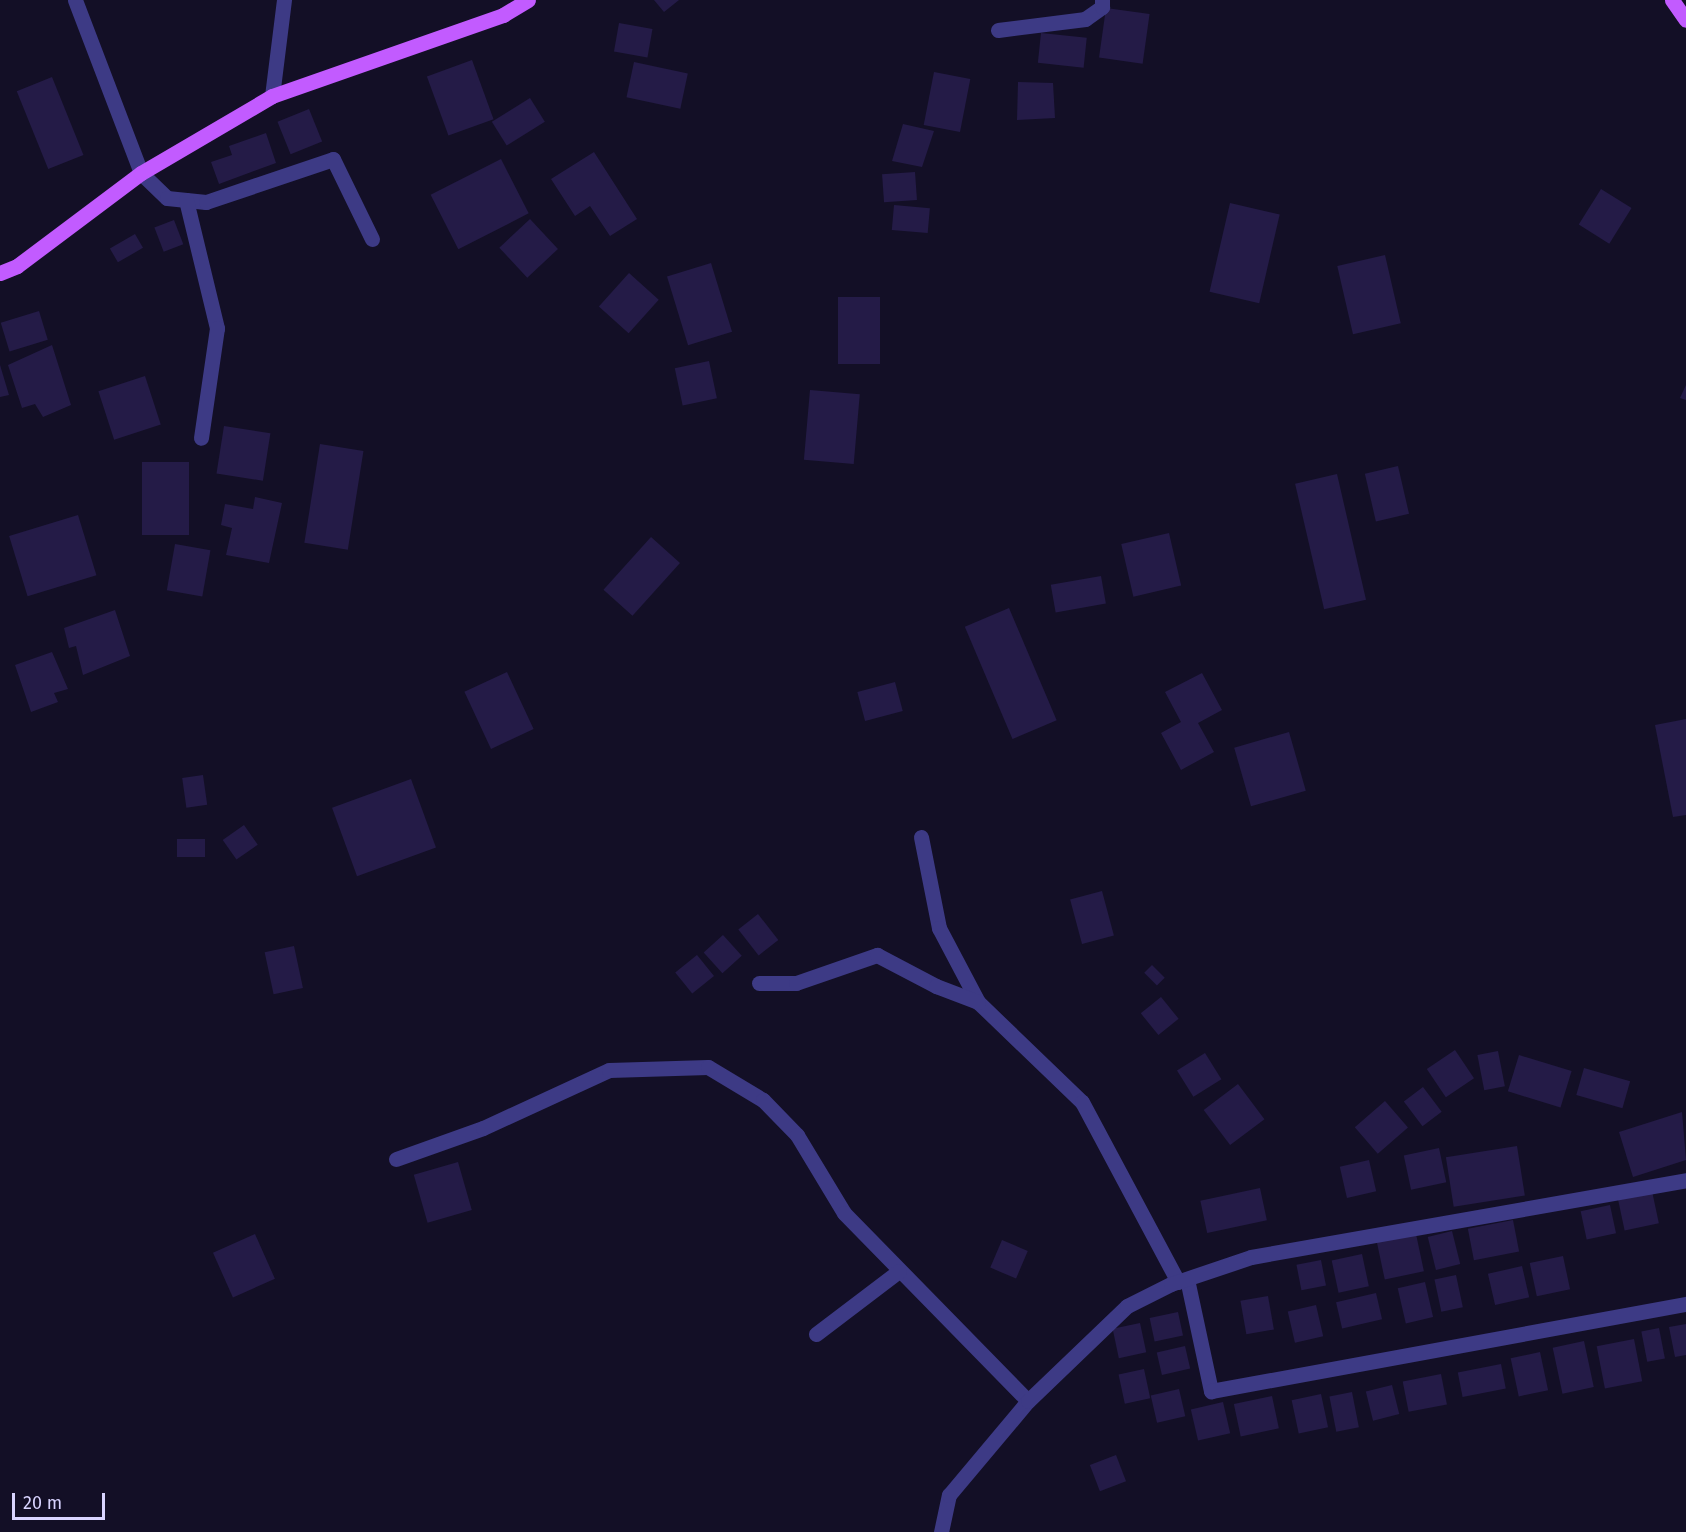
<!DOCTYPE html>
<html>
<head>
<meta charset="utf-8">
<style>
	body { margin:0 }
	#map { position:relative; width:1686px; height:1532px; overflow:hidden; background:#130f26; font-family:"Fira Sans",sans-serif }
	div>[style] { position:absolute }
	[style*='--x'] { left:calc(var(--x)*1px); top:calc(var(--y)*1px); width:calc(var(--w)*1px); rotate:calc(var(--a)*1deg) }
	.building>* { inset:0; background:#241b47; transform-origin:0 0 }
	.minor>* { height:15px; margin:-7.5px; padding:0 7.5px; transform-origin:7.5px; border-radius:7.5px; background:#3d3a85 }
	.major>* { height:15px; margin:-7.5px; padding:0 7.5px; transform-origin:7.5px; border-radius:7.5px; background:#c25bff }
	span { translate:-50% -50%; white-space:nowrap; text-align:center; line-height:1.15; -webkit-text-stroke:6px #130f26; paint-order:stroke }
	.scale { position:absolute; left:12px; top:1493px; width:93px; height:27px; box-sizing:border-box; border:3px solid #d9d4ff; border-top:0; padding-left:8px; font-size:18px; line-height:21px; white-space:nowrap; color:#d9d4ff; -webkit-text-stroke:4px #130f26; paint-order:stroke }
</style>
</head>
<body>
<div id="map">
	<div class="building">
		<i style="clip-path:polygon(654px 0,679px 0,664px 12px)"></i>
		<i style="left:1106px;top:8px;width:44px;height:50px;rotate:8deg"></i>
		<i style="left:619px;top:23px;width:34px;height:29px;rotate:10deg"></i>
		<i style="left:1041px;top:33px;width:46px;height:30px;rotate:6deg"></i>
		<i style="left:472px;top:60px;width:63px;height:48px;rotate:70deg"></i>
		<i style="left:634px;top:62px;width:55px;height:36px;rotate:12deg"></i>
		<i style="left:934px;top:72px;width:37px;height:54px;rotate:11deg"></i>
		<i style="left:52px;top:77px;width:84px;height:38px;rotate:68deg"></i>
		<i style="clip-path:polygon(1018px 82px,1053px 83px,1055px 118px,1017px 120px)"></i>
		<i style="left:530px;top:98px;width:28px;height:45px;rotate:58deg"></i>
		<i style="left:309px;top:109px;width:35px;height:34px;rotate:68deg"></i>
		<i style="clip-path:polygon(903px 124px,934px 131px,922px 167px,892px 161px)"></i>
		<i style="clip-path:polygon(266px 133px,276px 163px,219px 184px,211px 162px,232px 155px,229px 146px)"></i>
		<i style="clip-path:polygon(594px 152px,637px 219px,610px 236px,590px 206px,575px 216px,551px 179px)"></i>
		<i style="left:501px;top:159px;width:61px;height:79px;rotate:63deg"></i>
		<i style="left:915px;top:172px;width:28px;height:33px;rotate:86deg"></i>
		<i style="left:1601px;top:189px;width:36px;height:42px;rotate:32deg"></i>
		<i style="left:1230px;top:203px;width:51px;height:91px;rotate:13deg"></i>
		<i style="left:894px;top:205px;width:36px;height:25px;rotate:5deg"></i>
		<i style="left:530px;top:219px;width:41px;height:42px;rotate:47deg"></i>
		<i style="left:174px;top:220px;width:26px;height:21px;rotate:69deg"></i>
		<i style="left:135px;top:234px;width:16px;height:29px;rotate:60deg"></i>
		<i style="left:1385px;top:255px;width:70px;height:49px;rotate:77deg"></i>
		<i style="left:711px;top:263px;width:72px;height:46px;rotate:73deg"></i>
		<i style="left:629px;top:273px;width:40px;height:45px;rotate:42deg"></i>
		<i style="left:838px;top:297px;width:42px;height:67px"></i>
		<i style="left:39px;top:311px;width:30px;height:40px;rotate:73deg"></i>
		<i style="clip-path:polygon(52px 345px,71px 405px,43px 417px,35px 404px,22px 408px,8px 365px)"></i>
		<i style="left:709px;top:361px;width:38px;height:35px;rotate:78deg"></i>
		<i style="clip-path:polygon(0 365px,9px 395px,0 397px)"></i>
		<i style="left:145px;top:376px;width:51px;height:49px;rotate:72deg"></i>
		<i style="clip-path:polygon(1686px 385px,1686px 400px,1680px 398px)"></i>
		<i style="left:810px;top:390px;width:50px;height:70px;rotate:5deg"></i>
		<i style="left:224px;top:426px;width:47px;height:48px;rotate:9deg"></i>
		<i style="left:320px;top:444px;width:44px;height:100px;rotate:9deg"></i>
		<i style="left:142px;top:462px;width:47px;height:73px"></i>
		<i style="left:1398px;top:466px;width:49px;height:34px;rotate:77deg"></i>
		<i style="left:1337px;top:474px;width:129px;height:43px;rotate:77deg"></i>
		<i style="clip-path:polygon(255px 497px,282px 503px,269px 563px,226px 555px,232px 528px,221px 525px,225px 504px,253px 509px)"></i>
		<i style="left:78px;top:515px;width:63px;height:72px;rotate:73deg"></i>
		<i style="left:1169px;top:533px;width:54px;height:49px;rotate:77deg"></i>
		<i style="left:651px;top:537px;width:39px;height:71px;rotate:42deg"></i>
		<i style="left:175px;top:544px;width:36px;height:47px;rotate:10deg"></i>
		<i style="left:1101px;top:576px;width:28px;height:51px;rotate:80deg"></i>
		<i style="left:1009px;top:608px;width:122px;height:48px;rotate:67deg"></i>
		<i style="clip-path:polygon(115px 610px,130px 656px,83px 675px,76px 646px,69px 648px,64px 628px)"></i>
		<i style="clip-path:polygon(52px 652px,68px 689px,54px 693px,58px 702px,31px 712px,15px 665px)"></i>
		<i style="left:507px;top:672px;width:63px;height:47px;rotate:65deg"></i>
		<i style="clip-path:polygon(1202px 673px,1222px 710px,1198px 723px,1214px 752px,1181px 770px,1161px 733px,1181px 722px,1165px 692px)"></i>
		<i style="left:895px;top:682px;width:30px;height:39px;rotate:75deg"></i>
		<i style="clip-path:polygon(1686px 719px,1686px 815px,1673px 817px,1655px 725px)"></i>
		<i style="left:1289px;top:732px;width:61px;height:57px;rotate:74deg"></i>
		<i style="left:203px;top:775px;width:30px;height:21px;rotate:82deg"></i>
		<i style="left:411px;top:779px;width:73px;height:84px;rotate:70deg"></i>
		<i style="left:244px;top:825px;width:24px;height:26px;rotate:55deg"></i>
		<i style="left:177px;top:839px;width:28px;height:18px"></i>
		<i style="left:1102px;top:891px;width:46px;height:33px;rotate:75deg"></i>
		<i style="left:758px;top:914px;width:33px;height:25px;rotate:52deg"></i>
		<i style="left:723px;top:935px;width:28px;height:26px;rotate:48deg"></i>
		<i style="left:294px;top:946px;width:43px;height:30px;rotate:78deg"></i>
		<i style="left:697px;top:955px;width:27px;height:28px;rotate:51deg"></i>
		<i style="left:1152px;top:965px;width:18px;height:11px;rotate:45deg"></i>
		<i style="left:1161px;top:997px;width:28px;height:26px;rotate:51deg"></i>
		<i style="left:1455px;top:1050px;width:34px;height:34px;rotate:56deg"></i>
		<i style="left:1498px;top:1051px;width:36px;height:21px;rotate:79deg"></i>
		<i style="left:1205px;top:1053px;width:31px;height:33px;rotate:58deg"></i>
		<i style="left:1519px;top:1055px;width:55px;height:38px;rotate:17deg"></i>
		<i style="left:1584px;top:1068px;width:48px;height:28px;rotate:16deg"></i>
		<i style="left:1238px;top:1084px;width:44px;height:43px;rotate:53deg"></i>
		<i style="left:1423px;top:1087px;width:31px;height:24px;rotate:53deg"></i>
		<i style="left:1385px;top:1101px;width:35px;height:40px;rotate:49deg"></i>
		<i style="clip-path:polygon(1682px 1112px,1686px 1160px,1633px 1177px,1619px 1132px)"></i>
		<i style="left:1517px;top:1146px;width:50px;height:72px;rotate:81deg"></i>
		<i style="left:1439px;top:1148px;width:35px;height:36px;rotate:78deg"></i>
		<i style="left:1369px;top:1160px;width:32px;height:30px;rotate:77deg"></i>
		<i style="left:458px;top:1162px;width:50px;height:46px;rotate:74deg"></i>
		<i style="left:1260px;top:1188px;width:33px;height:61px;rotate:78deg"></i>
		<i style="left:1652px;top:1191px;width:33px;height:35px;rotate:78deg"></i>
		<i style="left:1610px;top:1205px;width:29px;height:30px;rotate:78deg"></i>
		<i style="left:1513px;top:1220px;width:32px;height:46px;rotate:79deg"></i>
		<i style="left:1452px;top:1231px;width:34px;height:25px;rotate:76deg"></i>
		<i style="left:255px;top:1234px;width:49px;height:46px;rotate:66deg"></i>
		<i style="left:1416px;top:1234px;width:38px;height:40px;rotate:78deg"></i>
		<i style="left:1002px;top:1240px;width:28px;height:30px;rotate:23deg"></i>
		<i style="left:1362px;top:1254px;width:33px;height:31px;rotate:78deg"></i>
		<i style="left:1563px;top:1256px;width:34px;height:34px;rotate:78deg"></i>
		<i style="left:1321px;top:1260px;width:26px;height:25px;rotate:79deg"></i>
		<i style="left:1522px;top:1266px;width:32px;height:35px;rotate:77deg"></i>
		<i style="left:1456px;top:1275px;width:33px;height:22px;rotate:78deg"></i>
		<i style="left:1425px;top:1282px;width:36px;height:28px;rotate:77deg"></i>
		<i style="left:1376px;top:1293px;width:27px;height:41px;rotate:77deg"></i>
		<i style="left:1268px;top:1296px;width:34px;height:28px;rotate:80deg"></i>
		<i style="left:1316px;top:1305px;width:32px;height:29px;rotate:77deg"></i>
		<i style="left:1178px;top:1312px;width:24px;height:29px;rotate:78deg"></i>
		<i style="left:1140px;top:1323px;width:30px;height:28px;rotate:78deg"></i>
		<i style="clip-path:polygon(1686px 1324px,1686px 1355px,1675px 1357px,1669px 1327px)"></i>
		<i style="left:1659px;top:1328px;width:31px;height:18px;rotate:79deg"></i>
		<i style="left:1634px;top:1339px;width:43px;height:38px;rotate:79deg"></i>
		<i style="left:1584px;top:1341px;width:47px;height:32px;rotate:78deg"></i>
		<i style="left:1185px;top:1346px;width:23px;height:29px;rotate:77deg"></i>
		<i style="left:1540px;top:1352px;width:39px;height:30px;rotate:78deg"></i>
		<i style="left:1501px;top:1364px;width:25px;height:44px;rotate:79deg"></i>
		<i style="left:1144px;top:1369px;width:30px;height:26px;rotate:78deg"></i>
		<i style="left:1441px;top:1374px;width:31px;height:39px;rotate:79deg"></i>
		<i style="left:1392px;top:1385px;width:30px;height:27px;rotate:76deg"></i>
		<i style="left:1179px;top:1389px;width:28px;height:29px;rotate:77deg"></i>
		<i style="left:1352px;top:1392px;width:36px;height:23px;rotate:79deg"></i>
		<i style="left:1321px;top:1394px;width:34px;height:30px;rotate:78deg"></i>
		<i style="left:1272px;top:1396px;width:33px;height:39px;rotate:78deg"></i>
		<i style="left:1223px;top:1402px;width:32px;height:33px;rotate:77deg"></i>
		<i style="left:1116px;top:1455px;width:28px;height:28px;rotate:69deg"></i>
	</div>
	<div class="minor">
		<i style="--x:75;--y:0;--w:185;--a:69.1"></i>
		<i style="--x:141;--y:173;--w:36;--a:44"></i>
		<i style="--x:167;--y:198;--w:39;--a:6"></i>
		<i style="--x:206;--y:202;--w:134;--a:-18.7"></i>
		<i style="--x:333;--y:159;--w:89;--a:64"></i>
		<i style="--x:998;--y:30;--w:88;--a:-7.2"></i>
		<i style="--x:1085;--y:19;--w:21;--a:-35"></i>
		<i style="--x:1102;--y:7;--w:7;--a:-90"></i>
		<i style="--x:272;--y:96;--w:97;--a:-82.9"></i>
		<i style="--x:186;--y:200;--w:132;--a:76.4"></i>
		<i style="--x:217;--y:328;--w:111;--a:98.3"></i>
		<i style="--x:921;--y:837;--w:93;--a:78.8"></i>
		<i style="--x:939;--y:928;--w:84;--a:62.2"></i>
		<i style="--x:978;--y:1002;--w:144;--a:43.9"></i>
		<i style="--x:1082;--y:1102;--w:204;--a:61.9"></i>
		<i style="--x:759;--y:983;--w:37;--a:0"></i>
		<i style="--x:796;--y:983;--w:86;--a:-19.1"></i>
		<i style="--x:877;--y:955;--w:67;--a:27.7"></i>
		<i style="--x:936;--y:986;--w:45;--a:20.9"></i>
		<i style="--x:396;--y:1159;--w:92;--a:-19.6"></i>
		<i style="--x:483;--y:1128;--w:139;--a:-24.7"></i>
		<i style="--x:609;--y:1070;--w:99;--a:-1.7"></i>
		<i style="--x:708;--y:1067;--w:64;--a:31"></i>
		<i style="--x:763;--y:1100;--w:49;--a:45.8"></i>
		<i style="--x:797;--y:1135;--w:91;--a:58.9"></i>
		<i style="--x:844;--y:1213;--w:263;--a:45.6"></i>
		<i style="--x:1187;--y:1279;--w:115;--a:77.9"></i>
		<i style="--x:1211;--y:1391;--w:483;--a:-10.4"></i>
		<i style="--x:816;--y:1334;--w:104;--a:-37.2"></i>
		<i style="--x:941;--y:1532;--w:38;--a:-78"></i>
		<i style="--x:949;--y:1495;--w:123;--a:-50"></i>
		<i style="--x:1028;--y:1401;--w:137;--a:-43.8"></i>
		<i style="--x:1127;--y:1306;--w:49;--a:-26.6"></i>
		<i style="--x:1171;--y:1284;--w:84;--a:-18.6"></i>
		<i style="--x:1251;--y:1257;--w:442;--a:-10"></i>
	</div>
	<div class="major">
		<i style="--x:1672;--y:0;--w:24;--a:55"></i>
		<i style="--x:0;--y:273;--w:18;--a:-22"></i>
		<i style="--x:17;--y:266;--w:155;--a:-36.9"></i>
		<i style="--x:141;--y:173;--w:152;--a:-30.4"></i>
		<i style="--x:272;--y:96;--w:245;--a:-19.3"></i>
		<i style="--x:503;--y:15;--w:29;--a:-31"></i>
	</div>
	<div class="scale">20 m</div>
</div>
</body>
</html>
